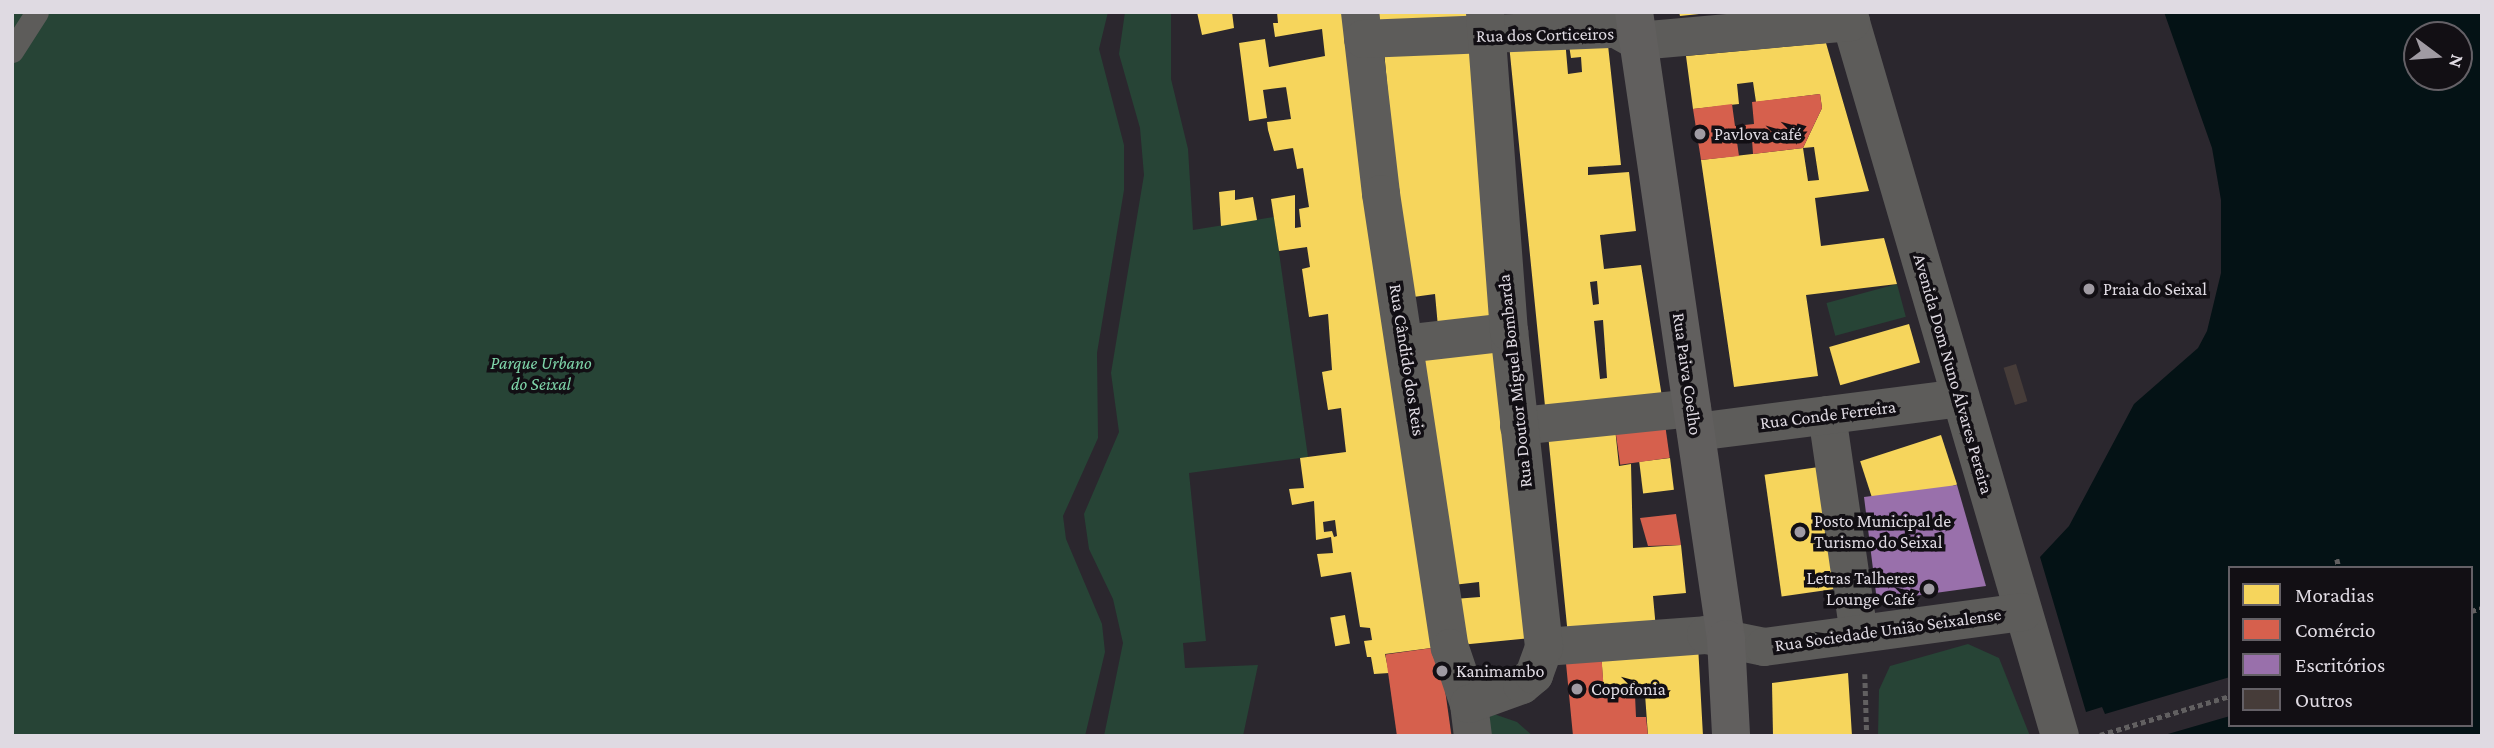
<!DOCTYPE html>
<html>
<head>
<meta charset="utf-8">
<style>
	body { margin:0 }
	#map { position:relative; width:2494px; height:748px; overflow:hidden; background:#2b272e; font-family:"Crimson Pro",serif }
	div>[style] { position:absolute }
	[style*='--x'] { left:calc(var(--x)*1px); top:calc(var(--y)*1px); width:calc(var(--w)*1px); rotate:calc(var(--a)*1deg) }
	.green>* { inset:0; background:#274436; transform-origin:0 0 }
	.water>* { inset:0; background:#041215 }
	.homes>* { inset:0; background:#f6d55c; transform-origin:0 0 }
	.shops>* { inset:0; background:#d6604d; transform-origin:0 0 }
	.offices>* { inset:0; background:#9970ab }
	.building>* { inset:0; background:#463c39; transform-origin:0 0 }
	.path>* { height:4.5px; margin-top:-2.25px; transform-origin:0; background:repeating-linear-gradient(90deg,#626061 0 5px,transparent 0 8.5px) }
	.lane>* { height:23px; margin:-11.5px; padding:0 11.5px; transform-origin:11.5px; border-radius:11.5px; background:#5d5c5a }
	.street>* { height:38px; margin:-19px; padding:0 19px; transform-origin:19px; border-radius:19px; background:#5d5c5a }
	.secondary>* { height:38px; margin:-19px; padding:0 19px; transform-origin:19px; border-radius:19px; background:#615f5e }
	.dots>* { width:19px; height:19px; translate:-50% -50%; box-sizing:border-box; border:4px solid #120f14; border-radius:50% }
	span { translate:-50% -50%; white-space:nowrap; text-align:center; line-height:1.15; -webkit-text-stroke:7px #120f14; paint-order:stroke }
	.street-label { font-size:18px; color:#dfdae2 }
	.poi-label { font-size:18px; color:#dfdae2 }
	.left { translate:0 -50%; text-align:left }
	.right { translate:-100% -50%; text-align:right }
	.park-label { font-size:18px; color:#7ed5a9; font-style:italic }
	.frame { position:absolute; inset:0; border:14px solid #dfdae2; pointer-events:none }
	.legend { position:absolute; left:2228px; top:566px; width:245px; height:161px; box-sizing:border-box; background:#120f14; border:2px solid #646066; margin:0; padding:9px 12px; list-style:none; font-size:21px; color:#dfdae2 }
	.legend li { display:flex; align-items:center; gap:14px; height:35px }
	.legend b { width:35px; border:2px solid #646066 }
	.north { position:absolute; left:2403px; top:21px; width:70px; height:70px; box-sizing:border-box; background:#120f14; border:2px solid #646066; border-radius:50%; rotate:106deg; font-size:19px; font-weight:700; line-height:28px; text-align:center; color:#dfdae2 }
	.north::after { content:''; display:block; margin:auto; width:24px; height:32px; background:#a09ba3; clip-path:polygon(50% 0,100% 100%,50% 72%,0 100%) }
</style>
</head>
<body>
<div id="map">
	<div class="green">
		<i style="clip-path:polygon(12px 12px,1108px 12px,1099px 49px,1124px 145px,1124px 190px,1097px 353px,1098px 438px,1063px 516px,1066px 539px,1102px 624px,1105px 652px,1085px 736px,12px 736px)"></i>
		<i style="clip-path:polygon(1125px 12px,1171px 12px,1171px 79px,1188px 149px,1193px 230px,1274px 217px,1276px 231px,1308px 457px,1189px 473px,1206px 641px,1183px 643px,1185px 668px,1258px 665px,1243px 736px,1104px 736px,1123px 643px,1113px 599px,1089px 549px,1084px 514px,1119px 432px,1111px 373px,1144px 175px,1140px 128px,1119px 54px)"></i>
		<i style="left:1897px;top:284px;width:34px;height:73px;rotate:75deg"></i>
		<i style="clip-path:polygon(1968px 644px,1999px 658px,2030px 736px,1878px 736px,1879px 690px,1890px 666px)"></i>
		<i style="clip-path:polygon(1491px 713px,1517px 722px,1533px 736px,1486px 736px)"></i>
	</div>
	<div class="water">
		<i style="clip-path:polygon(evenodd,2164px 12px,2482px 12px,2482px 736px,2161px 736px,2230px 716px,2230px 725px,2471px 725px,2471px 568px,2230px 568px,2230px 677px,2105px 714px,2102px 707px,2086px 712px,2040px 557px,2069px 526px,2134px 404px,2198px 348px,2207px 331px,2221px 273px,2221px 200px,2212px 148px,2164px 12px,2417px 35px,2459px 35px,2459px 77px,2417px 77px,2417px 35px)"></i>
	</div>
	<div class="homes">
		<i style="clip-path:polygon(1197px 12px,1232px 12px,1234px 28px,1202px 35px)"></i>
		<i style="clip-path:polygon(evenodd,1277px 12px,1345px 12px,1439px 647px,1385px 654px,1389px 673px,1374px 674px,1371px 657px,1367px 657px,1364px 641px,1372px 640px,1370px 628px,1360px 627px,1351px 572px,1321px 577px,1317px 554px,1333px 553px,1331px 537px,1316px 540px,1314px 501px,1292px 505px,1289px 489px,1304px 488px,1300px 458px,1346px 452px,1341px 408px,1328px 410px,1322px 372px,1332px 370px,1328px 314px,1309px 317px,1302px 269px,1310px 267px,1307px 247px,1279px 251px,1271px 199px,1295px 195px,1295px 228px,1301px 227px,1299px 209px,1309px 207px,1303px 168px,1297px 169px,1293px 148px,1274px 151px,1268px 130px,1267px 122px,1291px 119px,1286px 87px,1263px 90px,1267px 118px,1249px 121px,1239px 43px,1265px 39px,1269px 67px,1325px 56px,1322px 29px,1275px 37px,1273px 23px,1278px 23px,1277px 12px,1335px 520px,1337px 536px,1334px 537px,1332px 531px,1324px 532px,1323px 522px,1335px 520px)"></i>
		<i style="clip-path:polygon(1379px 12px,1472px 12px,1472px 24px,1380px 27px)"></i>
		<i style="clip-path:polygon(1679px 12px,1699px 12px,1699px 14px,1680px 16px)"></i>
		<i style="clip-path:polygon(evenodd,1607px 36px,1621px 165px,1588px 167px,1588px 175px,1629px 172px,1636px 231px,1600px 235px,1604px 269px,1641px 265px,1662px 397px,1545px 406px,1509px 44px,1565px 39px,1568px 74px,1582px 72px,1581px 57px,1571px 58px,1568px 39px,1607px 36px,1597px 281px,1599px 304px,1593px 305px,1590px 282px,1597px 281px,1607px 36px,1603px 320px,1607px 378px,1600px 379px,1594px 321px,1603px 320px)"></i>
		<i style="clip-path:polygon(1826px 43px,1869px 191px,1815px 198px,1821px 246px,1884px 238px,1897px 284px,1806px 295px,1818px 376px,1734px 387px,1701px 160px,1803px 148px,1808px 181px,1819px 180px,1814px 147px,1803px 148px,1822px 108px,1820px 94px,1756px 102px,1753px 82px,1737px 84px,1739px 104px,1693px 109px,1686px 56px)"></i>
		<i style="clip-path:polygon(1474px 48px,1494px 319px,1438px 327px,1435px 294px,1406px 298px,1384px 50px)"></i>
		<i style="clip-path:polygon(1235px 190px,1235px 200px,1253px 197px,1257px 220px,1221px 226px,1219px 192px)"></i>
		<i style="left:1909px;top:324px;width:40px;height:83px;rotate:74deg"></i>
		<i style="clip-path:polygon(1498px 349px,1530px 638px,1460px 645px,1454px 599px,1480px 597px,1479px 582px,1453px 585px,1419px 358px)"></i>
		<i style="clip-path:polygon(1615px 428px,1619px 466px,1631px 464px,1633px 548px,1681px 545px,1686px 593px,1653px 596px,1656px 629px,1568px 636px,1548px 434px)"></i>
		<i style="left:1941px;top:435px;width:52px;height:85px;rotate:72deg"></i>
		<i style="left:1670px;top:458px;width:32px;height:31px;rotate:83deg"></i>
		<i style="left:1819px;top:467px;width:123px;height:55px;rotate:82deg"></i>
		<i style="left:1345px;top:615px;width:29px;height:15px;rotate:80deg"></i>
		<i style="clip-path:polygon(1698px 645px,1703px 736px,1648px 736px,1645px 694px,1604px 697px,1601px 651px)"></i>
		<i style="clip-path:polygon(1848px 673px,1852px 736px,1773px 736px,1772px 683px)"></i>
	</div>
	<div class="shops">
		<i style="clip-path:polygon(1820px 94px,1822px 108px,1803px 148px,1753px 154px,1752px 140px,1737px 142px,1739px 156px,1701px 160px,1693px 109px,1732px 104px,1735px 126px,1754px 124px,1752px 102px)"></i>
		<i style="left:1665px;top:424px;width:34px;height:50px;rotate:82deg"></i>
		<i style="clip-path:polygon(1676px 514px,1681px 545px,1648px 546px,1640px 518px)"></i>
		<i style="left:1439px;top:647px;width:90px;height:54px;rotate:82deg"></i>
		<i style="clip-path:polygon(1601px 651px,1604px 692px,1596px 692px,1597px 698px,1635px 695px,1636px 717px,1646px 717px,1648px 736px,1573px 736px,1565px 653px)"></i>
	</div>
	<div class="offices">
		<i style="clip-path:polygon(1957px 485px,1986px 586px,1877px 601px,1864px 497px)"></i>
	</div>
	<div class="building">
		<i style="left:2016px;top:364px;width:39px;height:13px;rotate:73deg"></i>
	</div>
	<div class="path">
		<i style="--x:2337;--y:559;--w:9;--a:77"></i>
		<i style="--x:2471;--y:611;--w:11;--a:-15"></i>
		<i style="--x:1865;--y:674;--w:62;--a:88.2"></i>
		<i style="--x:2100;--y:735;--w:136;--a:-16.7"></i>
	</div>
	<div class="lane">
		<i style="--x:12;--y:51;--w:46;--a:-57.3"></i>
	</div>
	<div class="street">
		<i style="--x:1360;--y:12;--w:183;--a:83.4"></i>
		<i style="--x:1381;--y:194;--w:459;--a:81.4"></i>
		<i style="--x:1450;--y:648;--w:59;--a:71.3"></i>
		<i style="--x:1469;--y:704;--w:32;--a:83"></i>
		<i style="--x:1848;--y:12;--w:754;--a:73.68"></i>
		<i style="--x:1363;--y:39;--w:253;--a:-2.3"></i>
		<i style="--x:1616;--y:29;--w:25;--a:29"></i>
		<i style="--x:1638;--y:41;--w:214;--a:-5.1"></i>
		<i style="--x:1404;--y:344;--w:106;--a:-6.5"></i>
		<i style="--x:1827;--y:415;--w:221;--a:81.7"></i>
		<i style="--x:1519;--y:426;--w:174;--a:-5.9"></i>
		<i style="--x:1696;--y:432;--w:266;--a:-7.3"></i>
		<i style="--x:1544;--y:647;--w:162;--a:-4.2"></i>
		<i style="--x:1706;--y:635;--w:59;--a:11.7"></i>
		<i style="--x:1764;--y:647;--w:261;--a:-7.7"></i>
		<i style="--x:1469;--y:704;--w:56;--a:-19.7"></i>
		<i style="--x:1522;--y:685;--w:16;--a:-40"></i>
		<i style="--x:1534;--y:675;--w:30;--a:-70"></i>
		<i style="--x:1544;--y:647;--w:317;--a:-96.3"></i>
		<i style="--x:1509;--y:332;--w:321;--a:-94.3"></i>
	</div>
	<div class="secondary">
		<i style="--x:1634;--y:12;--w:634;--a:81.65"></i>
		<i style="--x:1726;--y:639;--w:97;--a:87"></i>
	</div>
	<div class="dots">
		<i style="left:1700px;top:134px;background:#a09ba3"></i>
		<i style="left:2089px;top:289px;background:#a09ba3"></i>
		<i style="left:1800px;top:532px;background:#a09ba3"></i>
		<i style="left:1929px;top:589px;background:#a09ba3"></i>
		<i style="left:1442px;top:671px;background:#a09ba3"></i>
		<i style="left:1577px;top:689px;background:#a09ba3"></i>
	</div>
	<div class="street-label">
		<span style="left:1545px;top:35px;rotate:-1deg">Rua dos Corticeiros</span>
		<span style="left:1407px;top:360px;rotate:81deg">Rua Cândido dos Reis</span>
		<span style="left:1687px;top:374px;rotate:82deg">Rua Paiva Coelho</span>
		<span style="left:1953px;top:374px;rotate:74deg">Avenida Dom Nuno Álvares Pereira</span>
		<span style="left:1515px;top:381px;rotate:-96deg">Rua Doutor Miguel Bombarda</span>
		<span style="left:1828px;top:415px;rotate:-7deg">Rua Conde Ferreira</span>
		<span style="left:1888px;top:630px;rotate:-8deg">Rua Sociedade União Seixalense</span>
	</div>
	<div class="poi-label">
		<span class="left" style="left:1714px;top:134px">Pavlova café</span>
		<span class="left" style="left:2103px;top:289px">Praia do Seixal</span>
		<span class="left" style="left:1814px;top:532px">Posto Municipal de<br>Turismo do Seixal</span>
		<span class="right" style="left:1915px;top:589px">Letras Talheres<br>Lounge Café</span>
		<span class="left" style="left:1456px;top:671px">Kanimambo</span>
		<span class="left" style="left:1591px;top:689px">Copofonia</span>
	</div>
	<div class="park-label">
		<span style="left:541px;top:374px">Parque Urbano<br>do Seixal</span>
	</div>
	<div class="frame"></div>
	<ul class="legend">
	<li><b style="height:19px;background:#f6d55c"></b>Moradias</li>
	<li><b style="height:19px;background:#d6604d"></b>Comércio</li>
	<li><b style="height:19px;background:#9970ab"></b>Escritórios</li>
	<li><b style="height:19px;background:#463c39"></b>Outros</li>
	</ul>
	<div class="north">N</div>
</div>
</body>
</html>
